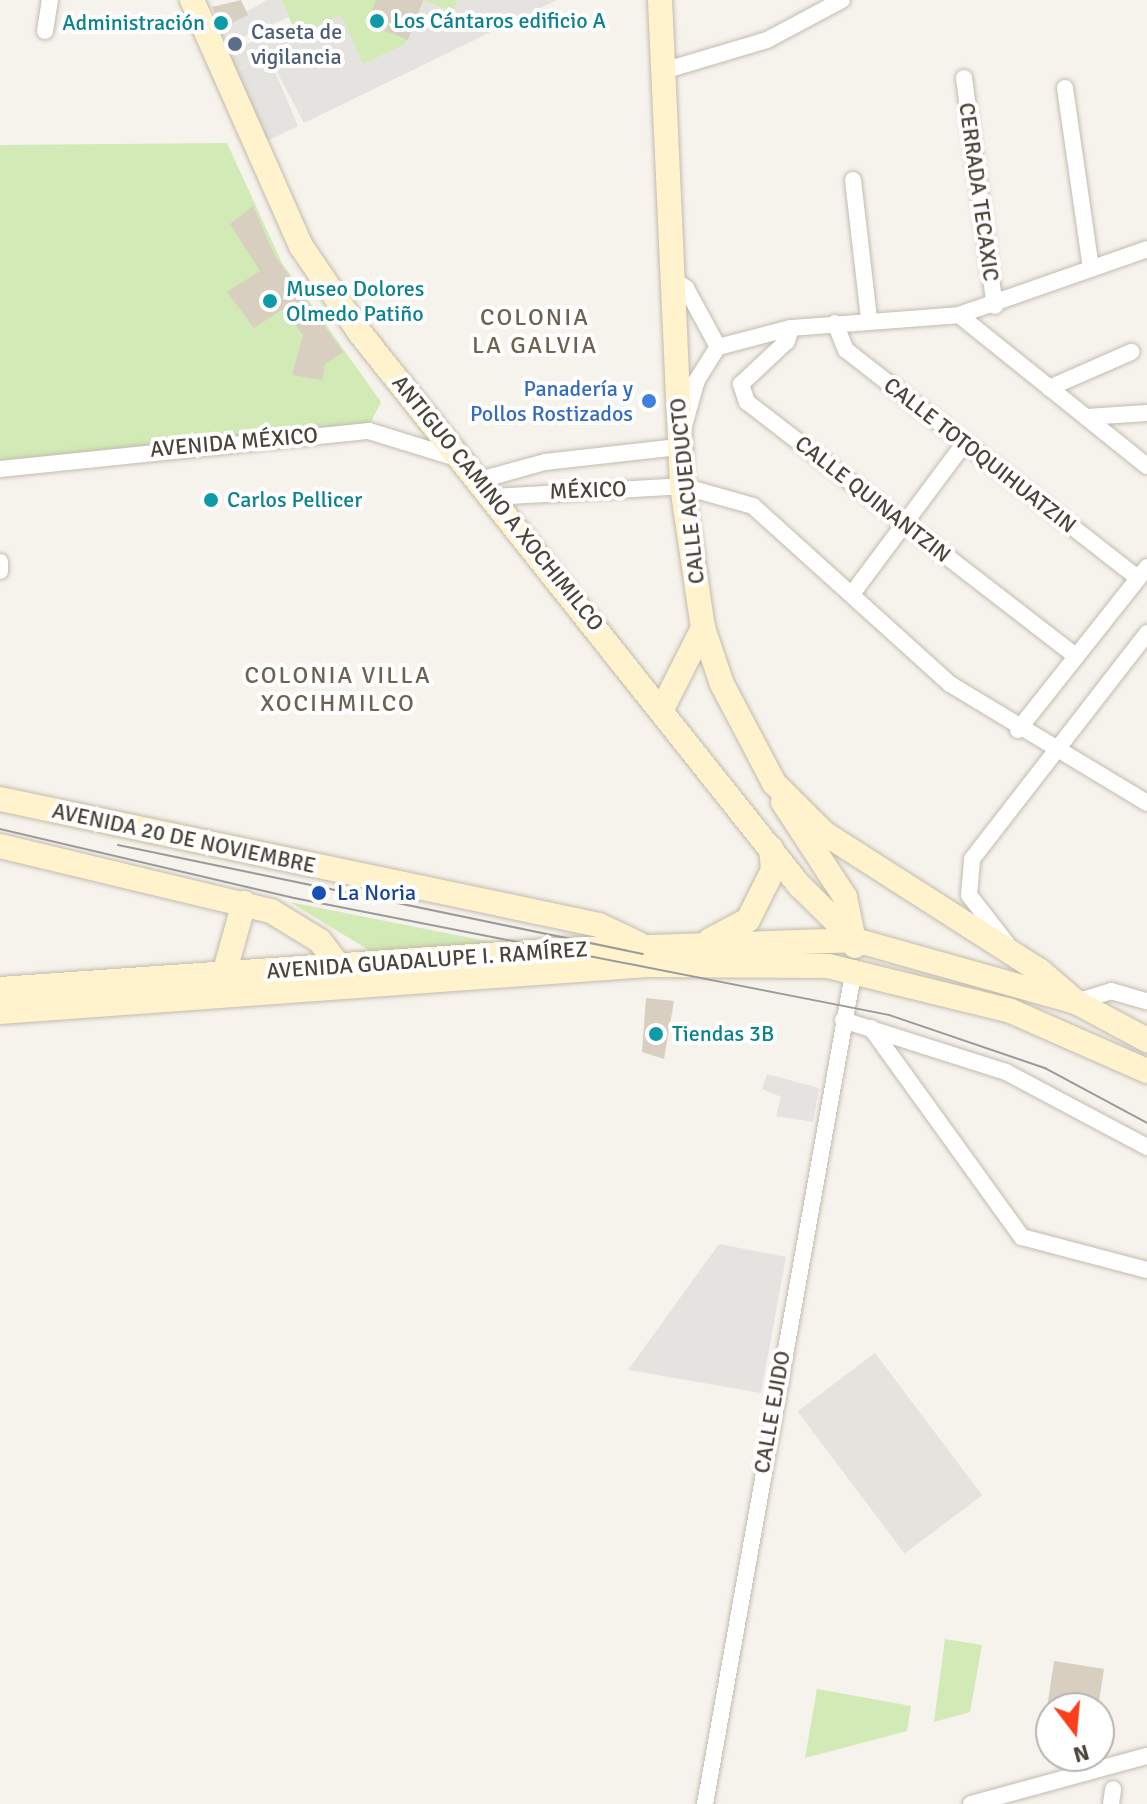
<!DOCTYPE html>
<html>
<head>
<meta charset="utf-8">
<style>
	body { margin:0 }
	#map { position:relative; width:1147px; height:1804px; overflow:hidden; background:#f6f3ec; font-family:Signika,sans-serif }
	div>[style] { position:absolute }
	[style*='--x'] { left:calc(var(--x)*1px); top:calc(var(--y)*1px); width:calc(var(--w)*1px); rotate:calc(var(--a)*1deg) }
	.industrial>* { inset:0; background:#e6e2dd; transform-origin:0 0 }
	.green>* { inset:0; background:#d2eab5 }
	.parking>* { inset:0; background:#e5e3e0 }
	.building>* { inset:0; background:#d8cfc1 }
	.roads { filter:drop-shadow(0 0 2px #c2bbae) drop-shadow(0 0 2px #c2bbae) }
	.street>* { height:16px; margin:-8px; padding:0 8px; transform-origin:8px; border-radius:8px; background:#fff }
	.secondary>* { height:24px; margin:-12px; padding:0 12px; transform-origin:12px; border-radius:12px; background:#fff3cd }
	.tram>* { height:2px; margin:-1px; padding:0 1px; transform-origin:1px; border-radius:1px; background:#9a9a9a }
	.dots>* { width:22px; height:22px; translate:-50% -50%; box-sizing:border-box; border:4px solid #fff; border-radius:50% }
	span { translate:-50% -50%; white-space:nowrap; text-align:center; line-height:1.15; -webkit-text-stroke:8px #fff; paint-order:stroke }
	.culture-label { font-size:22px; color:#0d838f }
	.left { translate:0 -50%; text-align:left }
	.right { translate:-100% -50%; text-align:right }
	.service-label { font-size:22px; color:#4e5e75 }
	.street-label { font-size:22px; color:#4b4439 }
	.shop-label { font-size:22px; color:#366cbe }
	.transit-label { font-size:22px; color:#164399 }
	.neighbourhood-label { font-size:24px; color:#6e6250; letter-spacing:2px }
	.north { position:absolute; left:1035px; top:1692px; width:80px; height:80px; box-sizing:border-box; background:#fff; border:2px solid #b7b4b0; border-radius:50%; rotate:164deg; font-size:22px; font-weight:700; line-height:32px; text-align:center; color:#4b4439 }
	.north::after { content:''; display:block; margin:auto; width:28px; height:36px; background:#fc3f1d; clip-path:polygon(50% 0,100% 100%,50% 72%,0 100%) }
</style>
</head>
<body>
<div id="map">
	<div class="industrial">
		<i style="left:875px;top:1353px;width:178px;height:97px;rotate:53deg"></i>
	</div>
	<div class="green">
		<i style="clip-path:polygon(282px 0,458px 0,453px 12px,424px 1px,406px 44px,362px 65px,296px 35px)"></i>
		<i style="clip-path:polygon(227px 143px,282px 263px,381px 402px,364px 436px,0 471px,0 145px)"></i>
		<i style="clip-path:polygon(290px 902px,516px 947px,372px 952px)"></i>
		<i style="clip-path:polygon(945px 1639px,982px 1645px,970px 1712px,934px 1722px)"></i>
		<i style="clip-path:polygon(817px 1689px,911px 1706px,907px 1731px,805px 1758px)"></i>
	</div>
	<div class="parking">
		<i style="clip-path:polygon(267px 0,282px 0,289px 17px,222px 47px,214px 30px)"></i>
		<i style="clip-path:polygon(458px 0,557px 0,304px 123px,268px 55px,298px 126px,265px 142px,233px 72px,249px 65px,233px 71px,225px 54px,292px 24px,297px 35px,341px 15px,363px 64px,406px 44px,424px 1px,453px 12px)"></i>
		<i style="clip-path:polygon(767px 1074px,819px 1088px,813px 1122px,776px 1116px,781px 1097px,762px 1089px)"></i>
		<i style="clip-path:polygon(719px 1244px,786px 1257px,761px 1393px,628px 1370px)"></i>
	</div>
	<div class="building">
		<i style="clip-path:polygon(241px 0,248px 15px,221px 28px,212px 7px)"></i>
		<i style="clip-path:polygon(376px 0,423px 0,408px 40px,367px 24px)"></i>
		<i style="clip-path:polygon(253px 206px,275px 256px,343px 352px,325px 364px,322px 380px,292px 375px,303px 335px,283px 309px,254px 328px,227px 292px,260px 271px,230px 224px)"></i>
		<i style="clip-path:polygon(646px 998px,674px 1001px,664px 1059px,642px 1052px)"></i>
		<i style="clip-path:polygon(1054px 1661px,1104px 1669px,1098px 1708px,1047px 1708px)"></i>
	</div>
	<div class="roads">
		<div class="street">
			<i style="--x:45;--y:31;--w:31;--a:-81"></i>
			<i style="--x:663;--y:71;--w:109;--a:-16.6"></i>
			<i style="--x:767;--y:40;--w:85;--a:-28.1"></i>
			<i style="--x:964;--y:78;--w:230;--a:82.3"></i>
			<i style="--x:1065;--y:88;--w:182;--a:81.8"></i>
			<i style="--x:853;--y:180;--w:140;--a:83.4"></i>
			<i style="--x:672;--y:279;--w:17;--a:33"></i>
			<i style="--x:686;--y:288;--w:67;--a:61.5"></i>
			<i style="--x:959;--y:315;--w:241;--a:38.8"></i>
			<i style="--x:835;--y:323;--w:29;--a:68"></i>
			<i style="--x:846;--y:350;--w:369;--a:38"></i>
			<i style="--x:791;--y:328;--w:14;--a:107"></i>
			<i style="--x:787;--y:341;--w:63;--a:136.9"></i>
			<i style="--x:741;--y:384;--w:19;--a:72"></i>
			<i style="--x:747;--y:402;--w:416;--a:37.7"></i>
			<i style="--x:1049;--y:388;--w:90;--a:-23.7"></i>
			<i style="--x:1086;--y:417;--w:61;--a:-3.8"></i>
			<i style="--x:0;--y:469;--w:371;--a:-5.9"></i>
			<i style="--x:369;--y:431;--w:91;--a:17.2"></i>
			<i style="--x:480;--y:480;--w:67;--a:-15.5"></i>
			<i style="--x:545;--y:462;--w:134;--a:-6.4"></i>
			<i style="--x:678;--y:447;--w:70;--a:-74.2"></i>
			<i style="--x:697;--y:380;--w:39;--a:-58"></i>
			<i style="--x:718;--y:347;--w:75;--a:-14.6"></i>
			<i style="--x:791;--y:328;--w:169;--a:-4.4"></i>
			<i style="--x:959;--y:315;--w:199;--a:-19.3"></i>
			<i style="--x:494;--y:497;--w:188;--a:-3.3"></i>
			<i style="--x:682;--y:486;--w:74;--a:15.7"></i>
			<i style="--x:753;--y:506;--w:266;--a:42.1"></i>
			<i style="--x:950;--y:684;--w:230;--a:31.1"></i>
			<i style="--x:0;--y:562;--w:9;--a:90"></i>
			<i style="--x:852;--y:594;--w:187;--a:-53.3"></i>
			<i style="--x:1018;--y:730;--w:208;--a:-51.6"></i>
			<i style="--x:1007;--y:944;--w:62;--a:-127.8"></i>
			<i style="--x:969;--y:895;--w:36;--a:-85"></i>
			<i style="--x:972;--y:859;--w:286;--a:-52.2"></i>
			<i style="--x:1076;--y:1002;--w:37;--a:-17"></i>
			<i style="--x:1111;--y:991;--w:37;--a:16"></i>
			<i style="--x:843;--y:1020;--w:171;--a:17.7"></i>
			<i style="--x:1006;--y:1072;--w:160;--a:28"></i>
			<i style="--x:871;--y:1028;--w:258;--a:54.2"></i>
			<i style="--x:1022;--y:1237;--w:129;--a:14.8"></i>
			<i style="--x:705;--y:1804;--w:849;--a:-79.89"></i>
			<i style="--x:971;--y:1804;--w:182;--a:-15.3"></i>
			<i style="--x:1111;--y:1804;--w:15;--a:-82"></i>
		</div>
		<div class="secondary">
			<i style="--x:192;--y:0;--w:269;--a:66.1"></i>
			<i style="--x:301;--y:246;--w:105;--a:55.9"></i>
			<i style="--x:360;--y:333;--w:705;--a:51.51"></i>
			<i style="--x:799;--y:885;--w:78;--a:44.5"></i>
			<i style="--x:660;--y:0;--w:486;--a:87.4"></i>
			<i style="--x:682;--y:486;--w:144;--a:81.6"></i>
			<i style="--x:703;--y:628;--w:59;--a:71.3"></i>
			<i style="--x:722;--y:684;--w:112;--a:62.3"></i>
			<i style="--x:774;--y:783;--w:71;--a:45"></i>
			<i style="--x:824;--y:833;--w:256;--a:32.6"></i>
			<i style="--x:1040;--y:971;--w:48;--a:40.7"></i>
			<i style="--x:663;--y:707;--w:89;--a:-63.1"></i>
			<i style="--x:0;--y:799;--w:612;--a:11.88"></i>
			<i style="--x:599;--y:925;--w:44;--a:25.4"></i>
			<i style="--x:783;--y:802;--w:113;--a:56.9"></i>
			<i style="--x:845;--y:897;--w:50;--a:78.5"></i>
			<i style="--x:0;--y:846;--w:279;--a:13.5"></i>
			<i style="--x:271;--y:911;--w:57;--a:31.5"></i>
			<i style="--x:320;--y:941;--w:45;--a:53.1"></i>
			<i style="--x:710;--y:940;--w:43;--a:-27.8"></i>
			<i style="--x:748;--y:920;--w:56;--a:-63.4"></i>
			<i style="--x:773;--y:870;--w:22;--a:-95"></i>
			<i style="--x:224;--y:974;--w:74;--a:-74.3"></i>
			<i style="--x:0;--y:989;--w:560;--a:-3.99"></i>
			<i style="--x:559;--y:950;--w:296;--a:-1.9"></i>
			<i style="--x:855;--y:940;--w:230;--a:15.7"></i>
			<i style="--x:1076;--y:1002;--w:81;--a:28.2"></i>
			<i style="--x:0;--y:1012;--w:649;--a:-4.15"></i>
			<i style="--x:647;--y:965;--w:181;--a:0.3"></i>
			<i style="--x:828;--y:966;--w:188;--a:13.8"></i>
			<i style="--x:1011;--y:1011;--w:149;--a:23.8"></i>
		</div>
	</div>
	<div class="tram">
		<i style="--x:0;--y:829;--w:302;--a:13.2"></i>
		<i style="--x:294;--y:898;--w:606;--a:11.12"></i>
		<i style="--x:889;--y:1015;--w:165;--a:18.8"></i>
		<i style="--x:1045;--y:1068;--w:116;--a:28.3"></i>
		<i style="--x:118;--y:845;--w:536;--a:11.73"></i>
	</div>
	<div class="dots">
		<i style="left:377px;top:21px;background:#0f9aa8"></i>
		<i style="left:221px;top:23px;background:#0f9aa8"></i>
		<i style="left:235px;top:44px;background:#5c6f8a"></i>
		<i style="left:270px;top:301px;background:#0f9aa8"></i>
		<i style="left:649px;top:401px;background:#3f7fe0"></i>
		<i style="left:211px;top:500px;background:#0f9aa8"></i>
		<i style="left:319px;top:893px;background:#1a4fb4"></i>
		<i style="left:656px;top:1034px;background:#0f9aa8"></i>
	</div>
	<div class="culture-label">
		<span class="left" style="left:393px;top:21px">Los Cántaros edificio A</span>
		<span class="right" style="left:205px;top:23px">Administración</span>
		<span class="left" style="left:286px;top:301px">Museo Dolores<br>Olmedo Patiño</span>
		<span class="left" style="left:227px;top:500px">Carlos Pellicer</span>
		<span class="left" style="left:672px;top:1034px">Tiendas 3B</span>
	</div>
	<div class="service-label">
		<span class="left" style="left:251px;top:44px">Caseta de<br>vigilancia</span>
	</div>
	<div class="street-label">
		<span style="left:979px;top:192px;rotate:82deg">CERRADA TECAXIC</span>
		<span style="left:234px;top:442px;rotate:-5deg">AVENIDA MÉXICO</span>
		<span style="left:980px;top:455px;rotate:38deg">CALLE TOTOQUIHUATZIN</span>
		<span style="left:588px;top:490px;rotate:-2deg">MÉXICO</span>
		<span style="left:687px;top:491px;rotate:-96deg">CALLE ACUEDUCTO</span>
		<span style="left:873px;top:499px;rotate:38deg">CALLE QUINANTZIN</span>
		<span style="left:498px;top:503px;rotate:51deg">ANTIGUO CAMINO A XOCHIMILCO</span>
		<span style="left:184px;top:838px;rotate:12deg">AVENIDA 20 DE NOVIEMBRE</span>
		<span style="left:427px;top:960px;rotate:-4deg">AVENIDA GUADALUPE I. RAMÍREZ</span>
		<span style="left:772px;top:1412px;rotate:-80deg">CALLE EJIDO</span>
	</div>
	<div class="shop-label">
		<span class="right" style="left:633px;top:401px">Panadería y<br>Pollos Rostizados</span>
	</div>
	<div class="transit-label">
		<span class="left" style="left:337px;top:893px">La Noria</span>
	</div>
	<div class="neighbourhood-label">
		<span style="left:535px;top:332px">COLONIA<br>LA GALVIA</span>
		<span style="left:338px;top:690px">COLONIA VILLA<br>XOCIHMILCO</span>
	</div>
	<div class="north">N</div>
</div>
</body>
</html>
